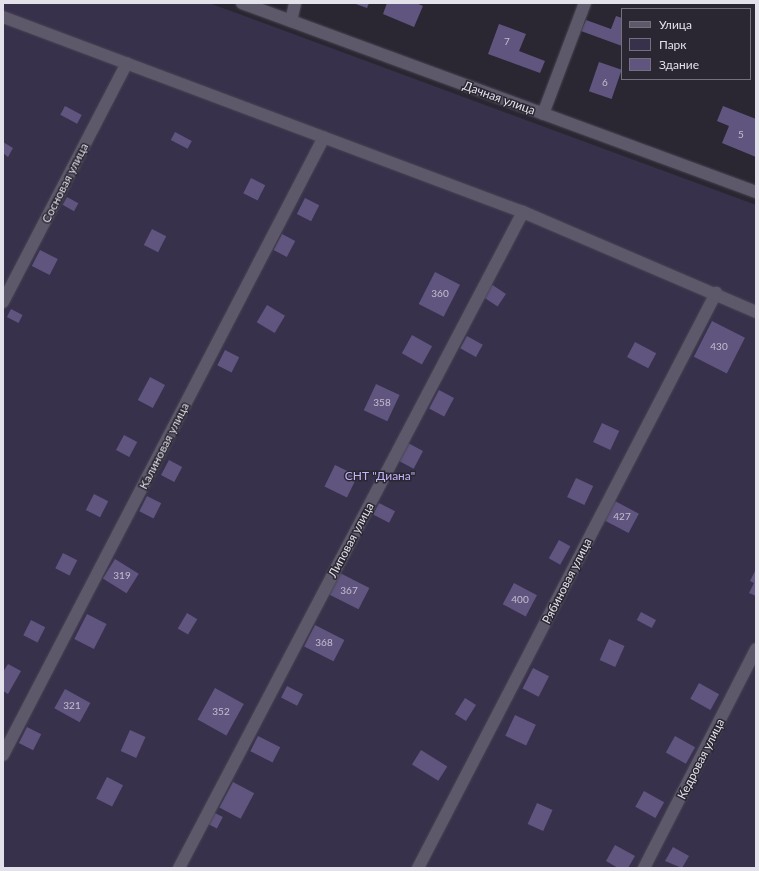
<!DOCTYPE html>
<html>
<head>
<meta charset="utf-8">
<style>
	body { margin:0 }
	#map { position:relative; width:759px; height:871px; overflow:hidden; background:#2a2733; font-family:Lato,sans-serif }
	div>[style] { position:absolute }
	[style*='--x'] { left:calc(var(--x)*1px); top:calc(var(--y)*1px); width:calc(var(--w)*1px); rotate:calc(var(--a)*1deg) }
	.green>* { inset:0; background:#38314c }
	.building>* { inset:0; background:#60557f; transform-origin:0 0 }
	.roads { filter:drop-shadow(0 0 1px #484550) drop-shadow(0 0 1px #484550) }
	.minor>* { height:12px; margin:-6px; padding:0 6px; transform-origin:6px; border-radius:6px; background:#5d596b }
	span { translate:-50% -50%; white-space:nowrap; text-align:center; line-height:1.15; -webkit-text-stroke:3px #2a2733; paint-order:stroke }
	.number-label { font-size:10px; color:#c2bece }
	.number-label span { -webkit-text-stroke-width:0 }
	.street-label { font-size:12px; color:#e3e1e9 }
	.park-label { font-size:12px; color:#c5b4f9 }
	.frame { position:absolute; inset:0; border:4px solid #e3e1e9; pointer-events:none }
	.legend { position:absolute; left:621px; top:8px; width:130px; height:72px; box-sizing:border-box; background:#2a2733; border:1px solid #74717c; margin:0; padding:5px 7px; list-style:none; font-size:12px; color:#e3e1e9 }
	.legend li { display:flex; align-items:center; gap:8px; height:20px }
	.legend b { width:20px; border:1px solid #74717c }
</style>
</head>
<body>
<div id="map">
	<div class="green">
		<i style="clip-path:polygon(3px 3px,209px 3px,756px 205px,756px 868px,3px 868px)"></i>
	</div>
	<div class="building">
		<i style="clip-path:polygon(353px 3px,369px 3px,367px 8px)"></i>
		<i style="clip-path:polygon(387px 3px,416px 3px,423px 6px,414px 27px,383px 14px)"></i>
		<i style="clip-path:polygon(616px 16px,622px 18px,622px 46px,581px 31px,586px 20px,611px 29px)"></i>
		<i style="clip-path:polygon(499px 24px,526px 34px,519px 51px,545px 61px,540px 73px,488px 54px)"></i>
		<i style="left:599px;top:62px;width:24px;height:31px;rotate:19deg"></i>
		<i style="left:65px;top:106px;width:19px;height:10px;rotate:28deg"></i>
		<i style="clip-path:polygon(723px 106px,756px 119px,756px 157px,722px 143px,729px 126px,717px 121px)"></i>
		<i style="left:175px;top:132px;width:19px;height:9px;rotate:28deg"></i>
		<i style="clip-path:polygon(3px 142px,13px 148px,8px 157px,3px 153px)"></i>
		<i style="left:251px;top:178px;width:16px;height:17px;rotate:27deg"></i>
		<i style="left:67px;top:197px;width:13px;height:9px;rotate:29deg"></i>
		<i style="left:305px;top:198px;width:16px;height:18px;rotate:27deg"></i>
		<i style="left:152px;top:229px;width:16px;height:18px;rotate:27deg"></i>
		<i style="left:282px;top:234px;width:15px;height:18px;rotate:28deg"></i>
		<i style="left:40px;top:250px;width:20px;height:18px;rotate:27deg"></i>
		<i style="left:435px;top:272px;width:28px;height:36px;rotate:27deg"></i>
		<i style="left:491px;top:284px;width:18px;height:15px;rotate:34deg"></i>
		<i style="left:267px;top:305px;width:21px;height:20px;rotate:31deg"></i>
		<i style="left:11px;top:309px;width:13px;height:9px;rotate:27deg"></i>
		<i style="left:712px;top:321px;width:37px;height:40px;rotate:27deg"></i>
		<i style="left:412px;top:335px;width:23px;height:21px;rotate:29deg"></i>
		<i style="left:467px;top:336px;width:18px;height:14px;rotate:29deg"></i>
		<i style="left:635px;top:342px;width:24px;height:17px;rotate:28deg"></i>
		<i style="left:225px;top:350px;width:16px;height:17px;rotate:27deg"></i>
		<i style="left:150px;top:377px;width:17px;height:26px;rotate:28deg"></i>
		<i style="left:376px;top:384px;width:26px;height:29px;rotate:25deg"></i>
		<i style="left:439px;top:390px;width:17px;height:21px;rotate:28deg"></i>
		<i style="left:602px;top:423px;width:19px;height:21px;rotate:25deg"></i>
		<i style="left:124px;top:435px;width:15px;height:17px;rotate:28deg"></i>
		<i style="left:408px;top:443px;width:17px;height:20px;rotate:28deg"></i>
		<i style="left:169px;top:460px;width:15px;height:17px;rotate:28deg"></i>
		<i style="left:335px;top:465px;width:25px;height:24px;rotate:26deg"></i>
		<i style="left:576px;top:478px;width:19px;height:21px;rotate:25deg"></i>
		<i style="left:94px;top:494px;width:16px;height:18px;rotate:27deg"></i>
		<i style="left:147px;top:496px;width:16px;height:17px;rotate:27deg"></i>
		<i style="left:615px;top:501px;width:27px;height:22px;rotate:28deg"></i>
		<i style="left:379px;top:503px;width:18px;height:13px;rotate:27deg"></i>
		<i style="left:559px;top:540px;width:13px;height:21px;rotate:29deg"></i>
		<i style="left:63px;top:553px;width:16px;height:17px;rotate:27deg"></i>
		<i style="left:115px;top:559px;width:28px;height:23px;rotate:32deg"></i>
		<i style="clip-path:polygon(756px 569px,756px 596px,749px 593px,754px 583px,750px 581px)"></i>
		<i style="left:340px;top:573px;width:33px;height:24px;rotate:27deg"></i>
		<i style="left:514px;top:583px;width:26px;height:24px;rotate:28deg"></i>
		<i style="left:641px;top:612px;width:17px;height:9px;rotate:28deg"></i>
		<i style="left:187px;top:613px;width:12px;height:18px;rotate:31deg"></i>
		<i style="left:87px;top:614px;width:22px;height:28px;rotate:27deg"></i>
		<i style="left:31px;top:620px;width:16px;height:17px;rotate:27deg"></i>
		<i style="left:315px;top:625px;width:33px;height:24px;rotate:27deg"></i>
		<i style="left:609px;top:639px;width:17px;height:23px;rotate:24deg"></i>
		<i style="clip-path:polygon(8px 664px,21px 671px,8px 694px,3px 691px,3px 672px)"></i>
		<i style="left:533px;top:668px;width:18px;height:23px;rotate:27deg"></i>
		<i style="left:699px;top:683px;width:23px;height:18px;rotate:29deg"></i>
		<i style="left:287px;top:686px;width:18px;height:13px;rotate:27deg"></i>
		<i style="left:215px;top:688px;width:33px;height:36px;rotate:29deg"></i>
		<i style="left:65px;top:689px;width:29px;height:22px;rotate:29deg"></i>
		<i style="left:465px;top:698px;width:13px;height:19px;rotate:32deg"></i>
		<i style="left:515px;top:715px;width:23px;height:23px;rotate:25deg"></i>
		<i style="left:27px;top:727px;width:16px;height:18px;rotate:27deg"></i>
		<i style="left:130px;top:730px;width:17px;height:23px;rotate:24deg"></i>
		<i style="left:258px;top:736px;width:25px;height:17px;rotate:27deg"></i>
		<i style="left:675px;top:736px;width:23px;height:19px;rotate:29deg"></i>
		<i style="left:421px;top:750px;width:31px;height:17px;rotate:32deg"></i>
		<i style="left:107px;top:777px;width:18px;height:24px;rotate:27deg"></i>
		<i style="left:233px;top:782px;width:24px;height:29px;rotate:28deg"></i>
		<i style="left:644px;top:791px;width:23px;height:18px;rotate:29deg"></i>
		<i style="left:537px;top:803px;width:17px;height:23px;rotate:24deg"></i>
		<i style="left:213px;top:812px;width:11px;height:13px;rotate:27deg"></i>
		<i style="clip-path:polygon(615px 845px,635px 856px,628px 868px,618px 868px,606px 861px)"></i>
		<i style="clip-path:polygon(673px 847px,689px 856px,682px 868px,665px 861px)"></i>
	</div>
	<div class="roads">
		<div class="minor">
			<i style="--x:242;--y:3;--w:548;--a:20.19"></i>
			<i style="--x:3;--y:17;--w:555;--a:20.56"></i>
			<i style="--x:523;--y:212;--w:254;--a:23.2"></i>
			<i style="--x:291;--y:21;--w:18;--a:-77"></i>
			<i style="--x:543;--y:114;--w:119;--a:-69.3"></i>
			<i style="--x:3;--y:302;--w:269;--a:-62.6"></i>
			<i style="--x:3;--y:755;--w:696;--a:-62.55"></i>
			<i style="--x:179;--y:868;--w:741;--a:-62.33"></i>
			<i style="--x:418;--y:868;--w:648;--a:-62.6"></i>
			<i style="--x:644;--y:868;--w:246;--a:-62.9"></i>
		</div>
	</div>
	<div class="number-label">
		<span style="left:507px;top:42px">7</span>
		<span style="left:605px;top:83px">6</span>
		<span style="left:741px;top:135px">5</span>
		<span style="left:440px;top:294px">360</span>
		<span style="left:719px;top:347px">430</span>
		<span style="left:382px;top:403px">358</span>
		<span style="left:622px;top:517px">427</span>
		<span style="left:122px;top:576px">319</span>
		<span style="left:349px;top:591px">367</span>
		<span style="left:520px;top:600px">400</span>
		<span style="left:324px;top:643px">368</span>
		<span style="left:72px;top:706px">321</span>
		<span style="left:221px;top:712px">352</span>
	</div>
	<div class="street-label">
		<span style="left:499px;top:98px;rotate:20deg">Дачная улица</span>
		<span style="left:65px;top:183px;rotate:-63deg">Сосновая улица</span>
		<span style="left:164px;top:446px;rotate:-63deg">Калиновая улица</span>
		<span style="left:351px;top:540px;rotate:-62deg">Липовая улица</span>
		<span style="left:567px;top:581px;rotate:-63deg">Рябиновая улица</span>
		<span style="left:701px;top:759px;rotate:-63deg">Кедровая улица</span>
	</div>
	<div class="park-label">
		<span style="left:380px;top:476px">СНТ "Диана"</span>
	</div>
	<div class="frame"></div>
	<ul class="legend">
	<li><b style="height:5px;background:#5d596b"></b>Улица</li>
	<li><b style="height:11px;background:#38314c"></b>Парк</li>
	<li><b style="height:11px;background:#60557f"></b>Здание</li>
	</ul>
</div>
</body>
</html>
